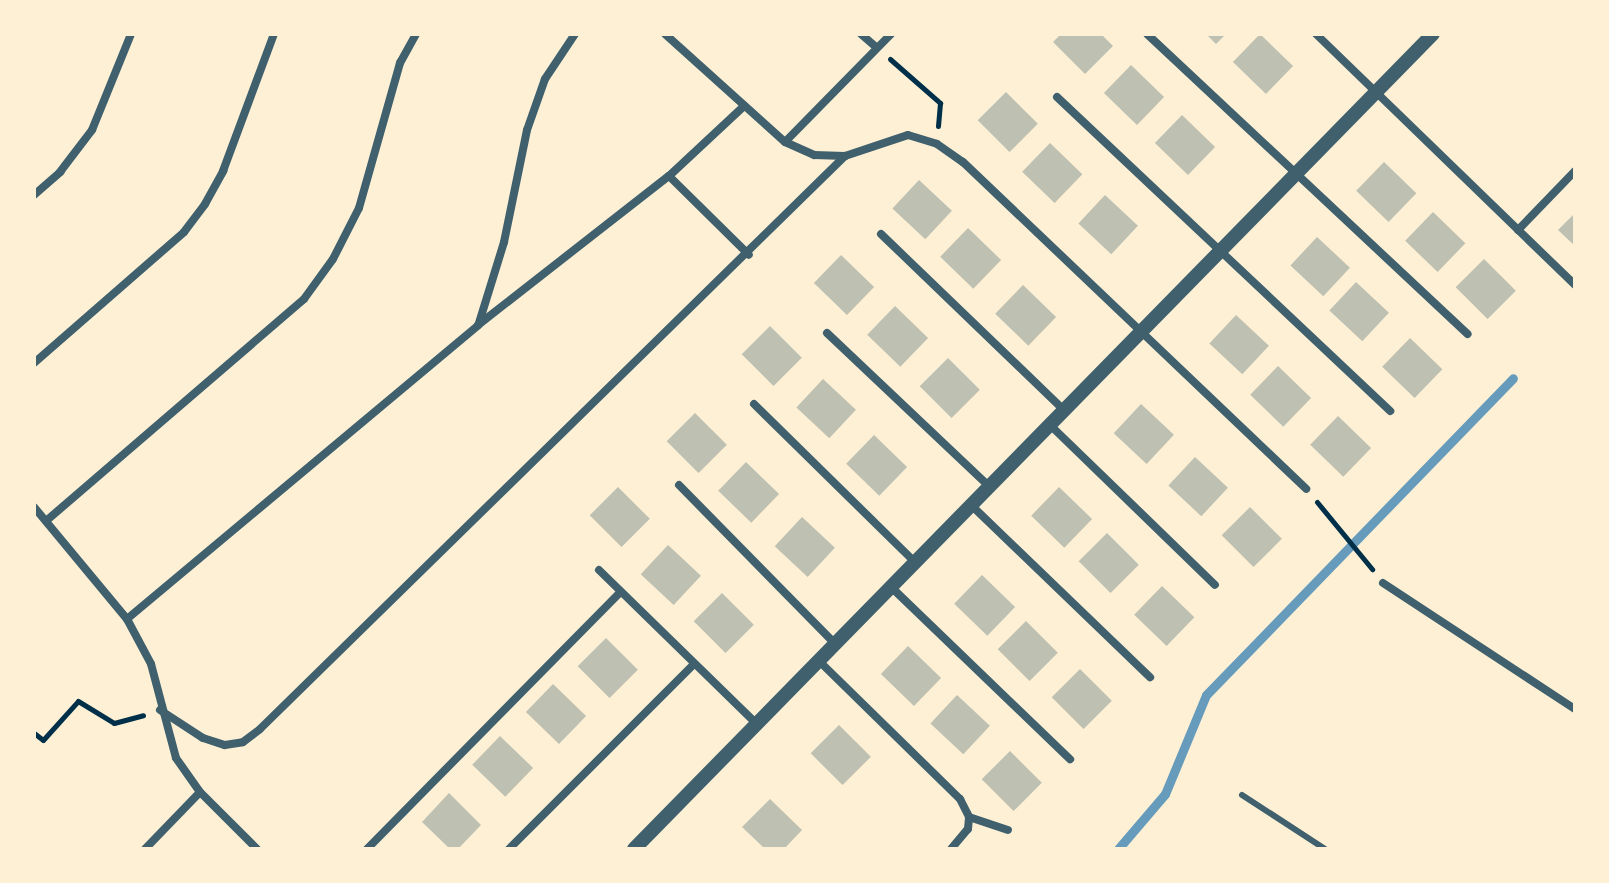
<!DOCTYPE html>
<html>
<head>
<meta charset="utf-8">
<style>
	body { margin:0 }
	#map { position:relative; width:1609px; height:883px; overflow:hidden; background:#fdf0d5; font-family:"Zilla Slab",serif }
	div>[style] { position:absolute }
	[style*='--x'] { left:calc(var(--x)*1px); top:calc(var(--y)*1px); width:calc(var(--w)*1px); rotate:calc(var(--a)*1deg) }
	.stream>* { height:9px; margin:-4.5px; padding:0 4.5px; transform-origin:4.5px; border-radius:4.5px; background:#669bbc }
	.building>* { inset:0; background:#bec0b2; transform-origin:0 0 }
	.path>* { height:5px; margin:-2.5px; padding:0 2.5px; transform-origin:2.5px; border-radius:2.5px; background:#003049 }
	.service>* { height:6px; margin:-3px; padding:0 3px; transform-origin:3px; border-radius:3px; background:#3f606c }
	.minor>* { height:8px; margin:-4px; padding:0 4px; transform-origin:4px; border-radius:4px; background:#3f606c }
	.tertiary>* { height:14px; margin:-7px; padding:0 7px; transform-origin:7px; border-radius:7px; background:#3f606c }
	span { translate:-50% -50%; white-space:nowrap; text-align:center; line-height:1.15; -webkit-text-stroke:6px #fdf0d5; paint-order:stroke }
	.frame { position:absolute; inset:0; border:36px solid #fdf0d5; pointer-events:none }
</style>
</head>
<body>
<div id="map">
	<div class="stream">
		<i style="--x:1118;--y:849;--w:72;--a:-49.5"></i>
		<i style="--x:1165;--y:794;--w:107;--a:-67.5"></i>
		<i style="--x:1206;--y:695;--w:441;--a:-45.9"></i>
	</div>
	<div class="building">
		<i style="clip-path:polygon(1061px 34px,1101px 34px,1113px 46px,1085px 74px,1053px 42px)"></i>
		<i style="clip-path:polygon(1206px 34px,1226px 34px,1216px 44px)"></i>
		<i style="left:1260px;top:34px;width:46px;height:39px;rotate:44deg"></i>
		<i style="left:1131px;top:65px;width:46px;height:39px;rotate:44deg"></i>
		<i style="left:1006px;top:92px;width:45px;height:40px;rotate:45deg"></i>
		<i style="left:1182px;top:115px;width:46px;height:39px;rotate:44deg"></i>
		<i style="left:1050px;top:143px;width:45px;height:40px;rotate:44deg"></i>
		<i style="left:1384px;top:162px;width:45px;height:40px;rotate:44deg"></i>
		<i style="left:919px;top:180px;width:45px;height:39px;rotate:43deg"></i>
		<i style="left:1105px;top:195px;width:45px;height:39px;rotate:43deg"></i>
		<i style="left:1433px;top:212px;width:45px;height:40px;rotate:44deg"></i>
		<i style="clip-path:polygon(1575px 213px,1575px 246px,1558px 230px)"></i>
		<i style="left:968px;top:228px;width:46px;height:40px;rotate:44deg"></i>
		<i style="left:1317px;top:237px;width:45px;height:39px;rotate:43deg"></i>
		<i style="left:841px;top:255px;width:46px;height:39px;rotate:44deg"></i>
		<i style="left:1484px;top:259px;width:45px;height:40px;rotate:45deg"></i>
		<i style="left:1356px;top:282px;width:45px;height:39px;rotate:43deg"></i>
		<i style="left:1023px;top:285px;width:46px;height:40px;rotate:44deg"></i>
		<i style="left:895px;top:306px;width:46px;height:40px;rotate:44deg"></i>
		<i style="left:1236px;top:315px;width:45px;height:39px;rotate:43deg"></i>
		<i style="left:770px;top:326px;width:45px;height:40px;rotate:45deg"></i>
		<i style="left:1410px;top:338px;width:45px;height:40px;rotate:44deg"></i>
		<i style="left:948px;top:358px;width:45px;height:40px;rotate:45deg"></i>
		<i style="left:1278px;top:366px;width:46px;height:40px;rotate:44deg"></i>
		<i style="left:823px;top:379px;width:45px;height:39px;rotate:43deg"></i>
		<i style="left:1141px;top:404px;width:45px;height:40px;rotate:43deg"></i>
		<i style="left:695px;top:413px;width:45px;height:40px;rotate:45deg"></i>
		<i style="left:1338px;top:416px;width:46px;height:40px;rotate:44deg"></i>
		<i style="left:874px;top:435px;width:46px;height:40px;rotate:44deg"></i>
		<i style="left:1195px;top:457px;width:45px;height:39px;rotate:43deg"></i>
		<i style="left:746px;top:462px;width:46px;height:40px;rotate:44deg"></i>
		<i style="left:618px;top:487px;width:45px;height:40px;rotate:45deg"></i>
		<i style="left:1059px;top:487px;width:46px;height:40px;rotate:44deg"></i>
		<i style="left:1250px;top:507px;width:45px;height:40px;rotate:45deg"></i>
		<i style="left:802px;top:517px;width:45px;height:40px;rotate:43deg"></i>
		<i style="left:1107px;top:533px;width:45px;height:40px;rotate:45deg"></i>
		<i style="left:668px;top:545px;width:45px;height:40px;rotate:43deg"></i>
		<i style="left:982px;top:575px;width:46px;height:40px;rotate:44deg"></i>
		<i style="left:1162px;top:586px;width:45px;height:40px;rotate:44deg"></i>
		<i style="left:722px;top:593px;width:45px;height:40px;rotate:45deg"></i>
		<i style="left:1026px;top:621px;width:45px;height:40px;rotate:45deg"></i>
		<i style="left:606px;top:638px;width:45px;height:40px;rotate:45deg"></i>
		<i style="left:908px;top:646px;width:46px;height:39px;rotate:44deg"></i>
		<i style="left:1080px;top:669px;width:45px;height:40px;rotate:45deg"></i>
		<i style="left:553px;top:684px;width:46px;height:39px;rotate:44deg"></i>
		<i style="left:957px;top:695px;width:45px;height:39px;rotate:43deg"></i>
		<i style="left:839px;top:725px;width:45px;height:40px;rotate:45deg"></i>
		<i style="left:500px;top:736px;width:46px;height:40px;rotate:44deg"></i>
		<i style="left:1010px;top:751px;width:45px;height:40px;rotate:45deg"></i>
		<i style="clip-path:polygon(449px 793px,481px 825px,458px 849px,450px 849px,422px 822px)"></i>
		<i style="clip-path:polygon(770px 799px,802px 830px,784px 849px,765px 849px,742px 827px)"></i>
	</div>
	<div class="path">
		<i style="--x:890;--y:59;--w:67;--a:41.3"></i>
		<i style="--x:940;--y:103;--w:23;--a:95"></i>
		<i style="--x:1317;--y:502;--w:87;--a:50.6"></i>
		<i style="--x:34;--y:733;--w:11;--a:38"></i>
		<i style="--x:43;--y:740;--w:52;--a:-48.1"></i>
		<i style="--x:78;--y:701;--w:42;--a:31.4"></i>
		<i style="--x:114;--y:723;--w:30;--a:-15"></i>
	</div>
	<div class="service">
		<i style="--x:1242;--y:795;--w:99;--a:33"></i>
	</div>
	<div class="minor">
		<i style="--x:665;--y:34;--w:161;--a:42"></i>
		<i style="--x:785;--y:142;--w:32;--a:24"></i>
		<i style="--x:814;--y:155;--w:31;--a:2"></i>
		<i style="--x:845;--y:156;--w:66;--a:-18.4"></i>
		<i style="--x:908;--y:135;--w:30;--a:17"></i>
		<i style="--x:937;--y:144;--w:32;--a:35"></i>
		<i style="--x:963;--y:162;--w:474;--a:43.6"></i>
		<i style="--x:861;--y:34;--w:21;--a:41"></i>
		<i style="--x:1147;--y:34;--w:439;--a:43.1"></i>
		<i style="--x:1316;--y:34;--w:361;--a:44.1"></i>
		<i style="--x:1057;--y:97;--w:458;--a:43.3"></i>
		<i style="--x:785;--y:142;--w:151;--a:-45.5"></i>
		<i style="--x:669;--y:176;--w:112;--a:44.6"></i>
		<i style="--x:34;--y:195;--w:35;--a:-41"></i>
		<i style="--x:60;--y:172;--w:53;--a:-52.7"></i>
		<i style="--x:92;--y:130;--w:104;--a:-67.9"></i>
		<i style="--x:1518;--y:230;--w:82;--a:-46"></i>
		<i style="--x:881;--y:234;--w:251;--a:43.9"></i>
		<i style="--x:479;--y:323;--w:85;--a:-72.8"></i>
		<i style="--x:504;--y:242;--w:114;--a:-78.4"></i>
		<i style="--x:527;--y:130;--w:54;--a:-70.6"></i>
		<i style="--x:545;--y:79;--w:54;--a:-56.3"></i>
		<i style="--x:827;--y:333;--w:221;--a:43.4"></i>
		<i style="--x:34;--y:363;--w:199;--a:-41.1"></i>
		<i style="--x:184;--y:232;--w:35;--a:-53"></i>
		<i style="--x:205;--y:204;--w:38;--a:-61"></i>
		<i style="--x:223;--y:171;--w:146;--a:-69.6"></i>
		<i style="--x:754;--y:404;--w:224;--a:44.5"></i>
		<i style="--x:1049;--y:424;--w:231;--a:44.1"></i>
		<i style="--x:679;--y:485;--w:221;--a:45.5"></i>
		<i style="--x:970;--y:504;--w:250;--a:43.9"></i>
		<i style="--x:34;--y:507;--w:146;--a:50.3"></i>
		<i style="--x:127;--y:619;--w:51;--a:61.9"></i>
		<i style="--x:151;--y:664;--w:97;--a:75.1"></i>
		<i style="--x:176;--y:758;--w:42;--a:54.8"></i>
		<i style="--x:200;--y:792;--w:81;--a:45"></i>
		<i style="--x:46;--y:521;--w:340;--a:-40.7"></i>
		<i style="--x:304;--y:299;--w:49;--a:-54.1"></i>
		<i style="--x:333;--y:259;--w:57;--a:-63"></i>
		<i style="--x:359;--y:208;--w:151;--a:-74.2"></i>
		<i style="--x:400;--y:63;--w:33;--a:-61"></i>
		<i style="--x:599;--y:570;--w:221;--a:44.3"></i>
		<i style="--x:1383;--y:583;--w:230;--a:33.3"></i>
		<i style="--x:890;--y:586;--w:250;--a:43.9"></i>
		<i style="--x:127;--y:619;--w:458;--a:-39.9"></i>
		<i style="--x:478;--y:325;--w:242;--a:-38"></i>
		<i style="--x:669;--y:176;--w:103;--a:-43"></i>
		<i style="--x:818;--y:660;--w:199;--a:44.4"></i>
		<i style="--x:960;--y:799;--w:20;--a:63"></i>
		<i style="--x:969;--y:817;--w:41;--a:18.4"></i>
		<i style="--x:160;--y:710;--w:51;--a:33.1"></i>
		<i style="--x:203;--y:738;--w:23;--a:18"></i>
		<i style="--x:225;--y:745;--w:18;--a:-9"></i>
		<i style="--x:243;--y:742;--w:21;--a:-37"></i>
		<i style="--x:260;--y:729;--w:819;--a:-44.41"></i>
		<i style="--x:145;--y:849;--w:79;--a:-46"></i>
		<i style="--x:367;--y:849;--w:361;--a:-45.4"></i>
		<i style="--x:509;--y:849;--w:262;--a:-45"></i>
		<i style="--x:951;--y:849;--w:26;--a:-50"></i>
		<i style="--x:968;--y:829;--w:12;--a:-85"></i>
	</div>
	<div class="tertiary">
		<i style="--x:634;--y:849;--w:1141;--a:-45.57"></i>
	</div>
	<div class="frame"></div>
</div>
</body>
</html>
